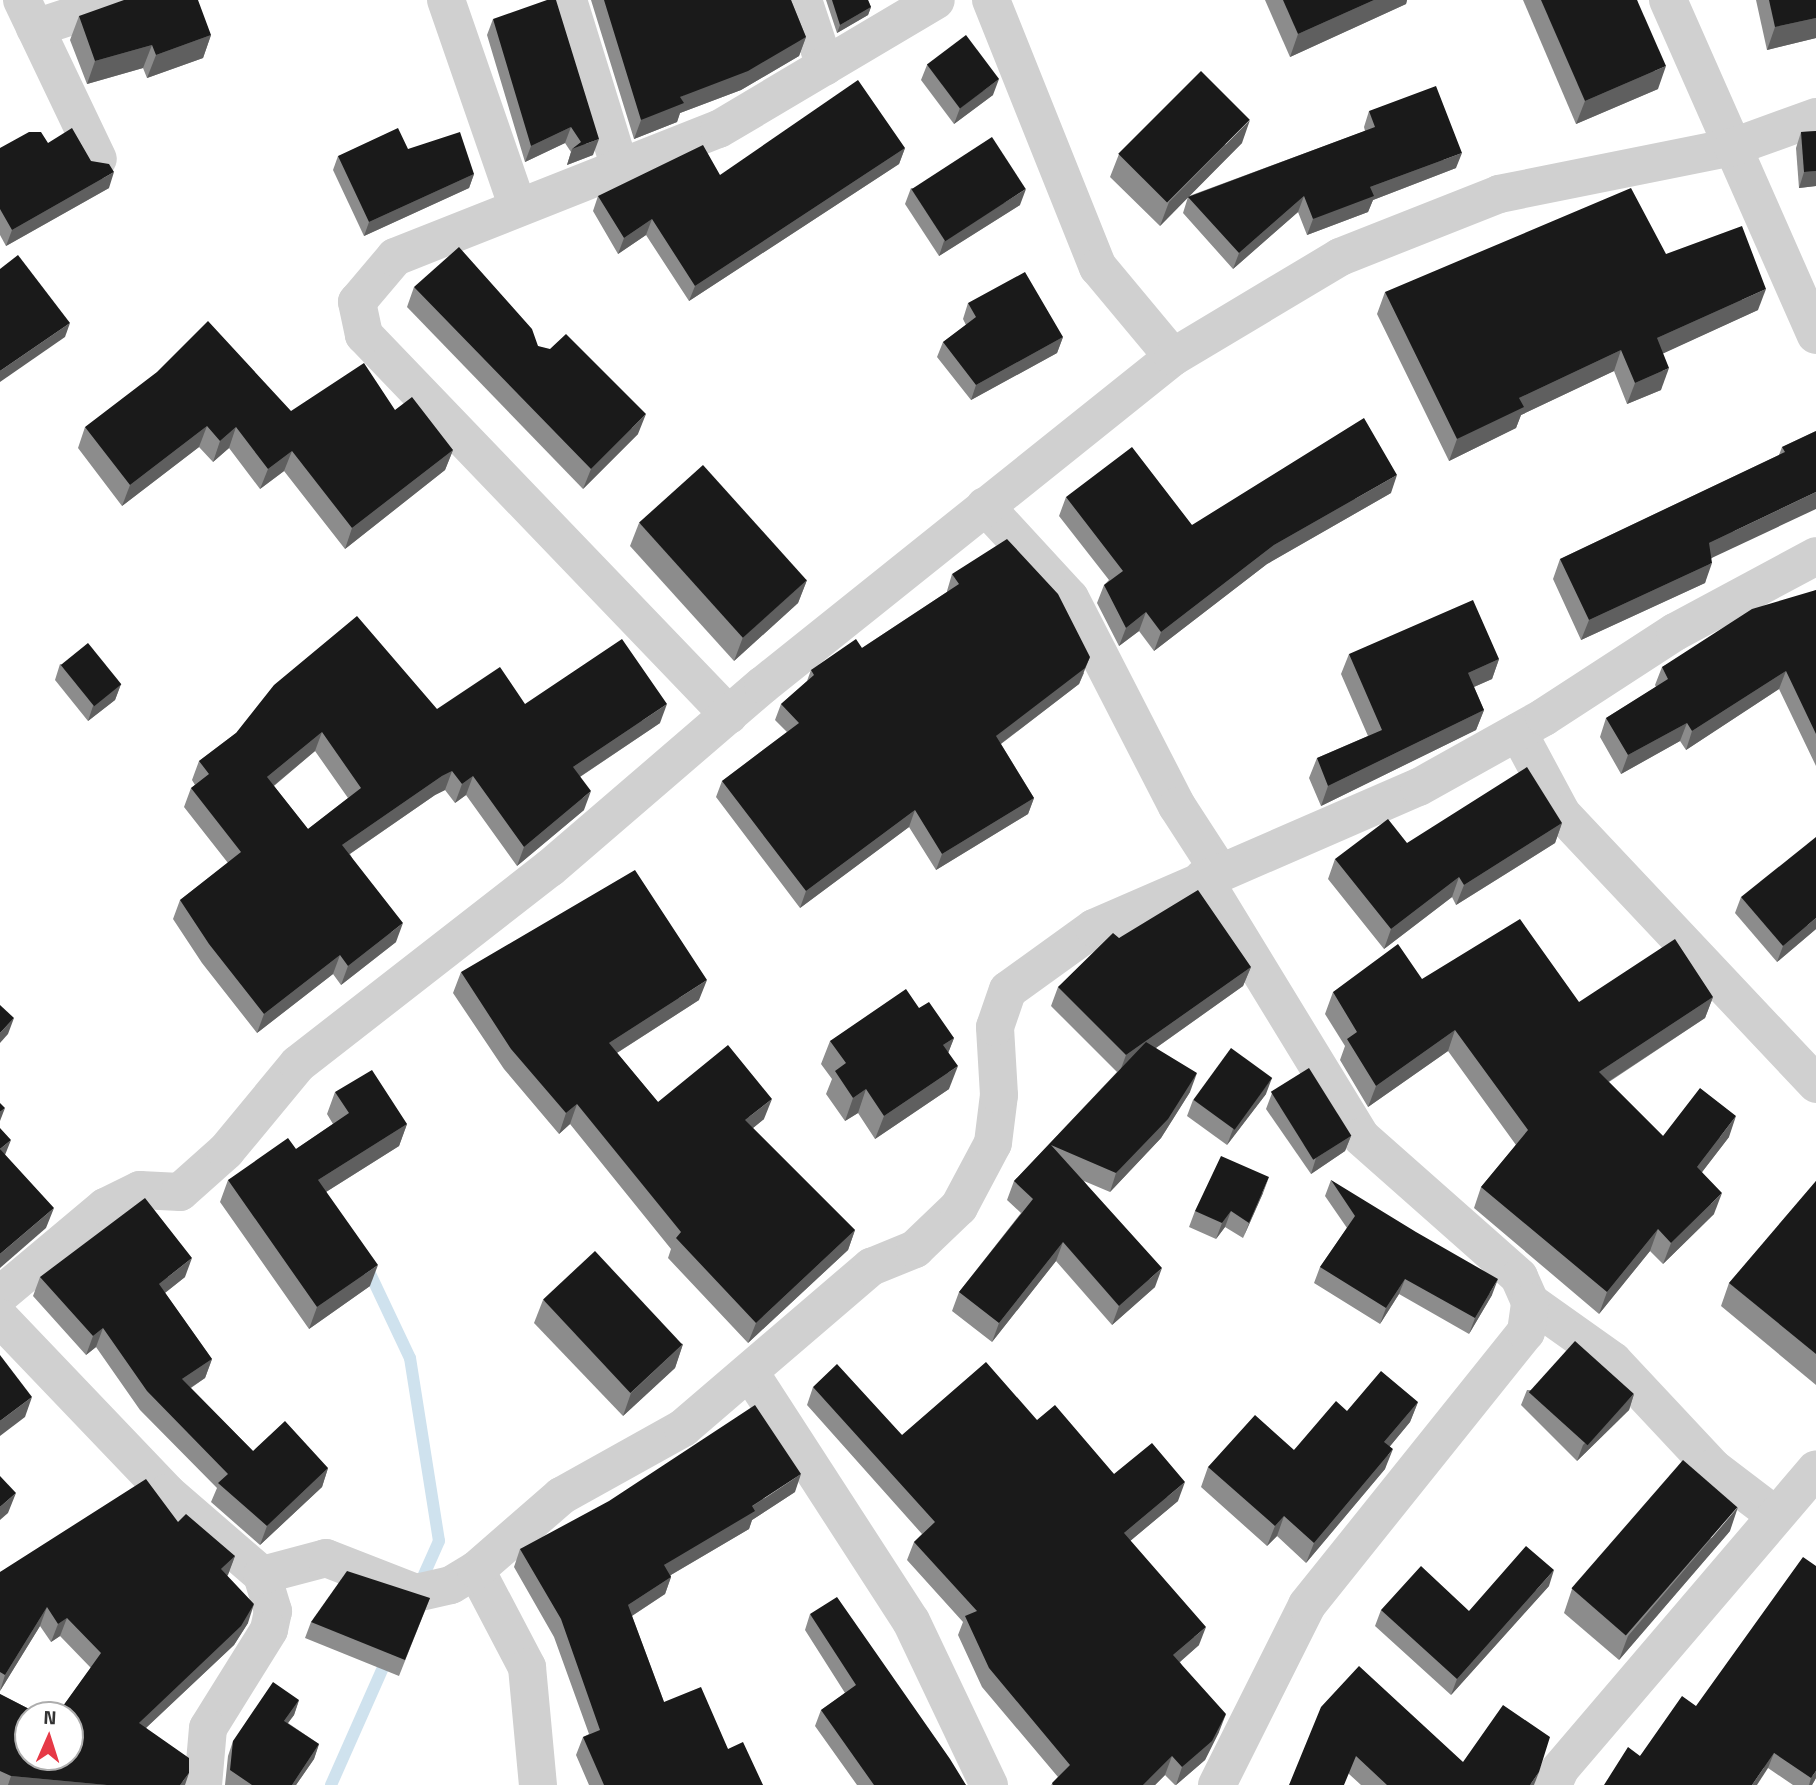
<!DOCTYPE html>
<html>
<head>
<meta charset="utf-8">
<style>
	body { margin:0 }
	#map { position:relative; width:1816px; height:1785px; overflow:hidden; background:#fff; font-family:"Titillium Web",sans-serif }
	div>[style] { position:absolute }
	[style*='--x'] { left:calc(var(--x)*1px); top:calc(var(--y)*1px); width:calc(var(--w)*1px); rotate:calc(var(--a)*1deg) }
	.stream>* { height:12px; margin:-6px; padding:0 6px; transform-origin:6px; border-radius:6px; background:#cfe2ee }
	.minor>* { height:38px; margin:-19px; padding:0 19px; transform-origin:19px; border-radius:19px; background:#d0d0d0 }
	.wall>* { inset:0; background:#8c8c8c }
	.shaded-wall>* { inset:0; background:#5f5f5f }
	.building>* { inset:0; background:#1a1a1a; transform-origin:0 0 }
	span { translate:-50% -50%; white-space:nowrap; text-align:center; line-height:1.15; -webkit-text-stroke:7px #fff; paint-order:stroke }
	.north { position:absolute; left:14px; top:1701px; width:70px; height:70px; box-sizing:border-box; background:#fff; border:2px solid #adadad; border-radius:50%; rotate:3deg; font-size:19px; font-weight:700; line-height:28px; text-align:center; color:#333 }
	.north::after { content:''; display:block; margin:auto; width:24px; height:32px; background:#e63946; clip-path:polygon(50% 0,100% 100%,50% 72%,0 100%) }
</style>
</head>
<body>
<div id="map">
	<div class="stream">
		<i style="--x:365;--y:1263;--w:105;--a:64.7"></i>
		<i style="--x:410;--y:1358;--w:185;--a:81"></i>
		<i style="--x:439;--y:1541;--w:49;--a:114"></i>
		<i style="--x:331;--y:1785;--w:143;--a:-66.1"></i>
	</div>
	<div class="minor">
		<i style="--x:22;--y:0;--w:176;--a:64.5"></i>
		<i style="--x:446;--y:0;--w:220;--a:70.9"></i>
		<i style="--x:568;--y:0;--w:176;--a:72.8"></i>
		<i style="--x:803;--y:0;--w:70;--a:71.6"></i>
		<i style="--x:991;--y:0;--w:288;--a:68.2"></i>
		<i style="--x:1098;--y:267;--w:117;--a:50.2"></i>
		<i style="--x:1668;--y:0;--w:366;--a:66.2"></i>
		<i style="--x:35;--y:28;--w:90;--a:-18"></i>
		<i style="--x:985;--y:506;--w:125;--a:47.3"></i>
		<i style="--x:1070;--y:598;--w:234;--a:62.8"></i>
		<i style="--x:1177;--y:806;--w:77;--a:57.1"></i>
		<i style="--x:729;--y:715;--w:527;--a:-133.85"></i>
		<i style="--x:364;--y:335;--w:34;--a:-102"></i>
		<i style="--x:357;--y:302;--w:59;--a:-49.8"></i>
		<i style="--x:395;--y:257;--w:348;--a:-21.6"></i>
		<i style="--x:719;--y:129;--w:252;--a:-30.7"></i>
		<i style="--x:1518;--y:732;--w:93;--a:61.8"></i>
		<i style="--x:1562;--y:814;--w:371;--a:46.7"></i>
		<i style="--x:1203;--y:878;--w:303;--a:58.6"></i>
		<i style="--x:1361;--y:1137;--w:211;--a:41.5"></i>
		<i style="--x:1519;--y:1277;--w:27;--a:66"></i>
		<i style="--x:1530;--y:1302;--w:102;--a:35.4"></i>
		<i style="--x:1613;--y:1361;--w:146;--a:46.9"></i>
		<i style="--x:1713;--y:1468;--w:78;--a:37.2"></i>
		<i style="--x:0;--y:1295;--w:137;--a:-40"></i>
		<i style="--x:105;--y:1207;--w:39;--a:-26"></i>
		<i style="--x:140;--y:1190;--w:40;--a:2.9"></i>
		<i style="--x:180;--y:1192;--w:62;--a:-41.7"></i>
		<i style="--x:226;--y:1151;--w:113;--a:-50.4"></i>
		<i style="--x:298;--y:1064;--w:319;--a:-37.9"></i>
		<i style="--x:550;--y:868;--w:281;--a:-40.7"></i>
		<i style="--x:763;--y:685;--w:525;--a:-38.66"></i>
		<i style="--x:1173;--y:357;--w:195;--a:-30.9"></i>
		<i style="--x:1340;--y:257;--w:171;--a:-21.6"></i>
		<i style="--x:1499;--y:194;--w:239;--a:-11.4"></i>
		<i style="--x:1733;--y:147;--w:88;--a:-19.9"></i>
		<i style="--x:0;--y:1318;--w:242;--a:46.3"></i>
		<i style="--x:167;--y:1493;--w:125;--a:40.8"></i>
		<i style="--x:262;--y:1575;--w:38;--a:73"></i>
		<i style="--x:273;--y:1611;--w:19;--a:102"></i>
		<i style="--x:269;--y:1630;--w:115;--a:121.9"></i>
		<i style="--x:208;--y:1728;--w:57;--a:95"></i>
		<i style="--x:751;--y:1374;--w:294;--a:57.1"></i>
		<i style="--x:911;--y:1621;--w:182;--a:64.6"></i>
		<i style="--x:476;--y:1570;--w:110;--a:62.3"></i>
		<i style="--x:527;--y:1667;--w:119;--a:84.7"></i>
		<i style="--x:262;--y:1575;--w:66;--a:-14.9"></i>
		<i style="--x:326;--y:1558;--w:97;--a:21.3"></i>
		<i style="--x:416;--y:1593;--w:36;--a:-13"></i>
		<i style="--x:451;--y:1585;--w:29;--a:-31"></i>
		<i style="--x:476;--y:1570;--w:113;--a:-41"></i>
		<i style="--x:561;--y:1496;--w:140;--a:-29.1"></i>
		<i style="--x:683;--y:1428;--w:248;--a:-40.6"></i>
		<i style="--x:871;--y:1267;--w:48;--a:-22.2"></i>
		<i style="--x:915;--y:1249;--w:61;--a:-43.7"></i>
		<i style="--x:959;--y:1207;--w:72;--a:-62"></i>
		<i style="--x:993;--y:1143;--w:48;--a:-82.9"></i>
		<i style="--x:999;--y:1095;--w:68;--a:-93.4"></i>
		<i style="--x:995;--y:1027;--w:39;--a:-71"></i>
		<i style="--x:1008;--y:990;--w:106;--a:-35.8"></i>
		<i style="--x:1094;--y:928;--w:354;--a:-23.5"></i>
		<i style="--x:1419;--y:787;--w:143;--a:-29.2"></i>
		<i style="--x:1544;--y:717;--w:156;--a:-33"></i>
		<i style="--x:1675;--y:632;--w:160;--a:-28.3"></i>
		<i style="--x:1217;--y:1785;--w:201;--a:-63.4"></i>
		<i style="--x:1307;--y:1605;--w:350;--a:-51.3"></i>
		<i style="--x:1526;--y:1332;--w:30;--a:-82"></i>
		<i style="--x:1553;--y:1785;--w:17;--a:-66"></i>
		<i style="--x:1560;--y:1769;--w:394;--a:-49.5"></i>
	</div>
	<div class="wall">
		<i style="clip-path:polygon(591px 0,791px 0,806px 37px,799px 56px,741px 90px,680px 113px,677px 122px,634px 139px)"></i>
		<i style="clip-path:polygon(826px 0,868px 0,871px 7px,868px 15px,837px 33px)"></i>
		<i style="clip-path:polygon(1265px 0,1407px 0,1406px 4px,1290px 57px)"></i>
		<i style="clip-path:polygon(1523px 0,1637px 0,1658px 89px,1576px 124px)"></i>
		<i style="clip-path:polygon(1756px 0,1816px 0,1816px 38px,1767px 50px)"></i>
		<i style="clip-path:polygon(79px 16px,211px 35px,203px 58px,147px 78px,143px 68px,87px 84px,70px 40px)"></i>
		<i style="clip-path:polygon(493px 19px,593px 155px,567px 165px,571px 152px,565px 143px,525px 162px,487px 35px)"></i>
		<i style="clip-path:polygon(927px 65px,993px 95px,954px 124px,921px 80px)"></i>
		<i style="clip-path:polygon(1369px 111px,1456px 168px,1373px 200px,1368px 212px,1307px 235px,1298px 212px,1233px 269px,1183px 213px,1188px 197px,1160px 226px,1110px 177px,1119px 154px,1242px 143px,1189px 196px,1365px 131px,1364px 127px)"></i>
		<i style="clip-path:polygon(1816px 131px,1816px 186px,1799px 188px,1796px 148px,1801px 132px)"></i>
		<i style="clip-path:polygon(48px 143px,91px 161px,109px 188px,6px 246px,0 235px,0 148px)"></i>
		<i style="clip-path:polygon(905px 148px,899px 164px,689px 301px,646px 235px,618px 254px,593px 211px,598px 196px,720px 175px)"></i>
		<i style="clip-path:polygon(408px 149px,474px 174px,469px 188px,364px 236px,333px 170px,338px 156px)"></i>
		<i style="clip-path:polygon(911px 188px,1020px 205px,939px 256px,905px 204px)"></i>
		<i style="clip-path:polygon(1666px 254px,1758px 310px,1663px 353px,1661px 390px,1627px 404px,1614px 371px,1521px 415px,1516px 428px,1449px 461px,1377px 314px,1385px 292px)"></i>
		<i style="clip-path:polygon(414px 287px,538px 346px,638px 434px,583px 489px,407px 307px)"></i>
		<i style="clip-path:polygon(968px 303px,1063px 337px,1057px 353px,971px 400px,937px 357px,943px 342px,966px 325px,963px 319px)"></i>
		<i style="clip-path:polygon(395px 410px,453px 450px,445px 470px,345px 549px,284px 471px,260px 489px,229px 448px,213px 462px,199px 447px,122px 506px,78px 448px,85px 427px,291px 411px)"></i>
		<i style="clip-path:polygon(1816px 431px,1711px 559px,1705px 583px,1581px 640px,1553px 579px,1560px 559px,1779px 455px,1782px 447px)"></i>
		<i style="clip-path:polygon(1391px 493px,1267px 564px,1154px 651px,1139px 631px,1119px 646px,1097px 603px,1104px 585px,1109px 580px,1059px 516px,1066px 497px,1192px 525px)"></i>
		<i style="clip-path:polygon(639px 523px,807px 580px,798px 603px,734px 661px,630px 546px)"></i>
		<i style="clip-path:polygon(952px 574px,1084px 673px,1079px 684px,1001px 744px,1034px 798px,1028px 814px,936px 870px,909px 827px,800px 908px,716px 797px,722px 781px,787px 732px,775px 720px,781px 704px,807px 681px,811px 670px,862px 648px,947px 592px,947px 591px)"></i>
		<i style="clip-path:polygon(1816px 590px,1816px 766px,1779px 689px,1686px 750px,1680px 741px,1621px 774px,1600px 737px,1606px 718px,1656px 687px,1655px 685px,1662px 667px)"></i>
		<i style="clip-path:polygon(1349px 654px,1499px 659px,1492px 679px,1474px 687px,1484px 710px,1476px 730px,1321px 806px,1309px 778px,1317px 758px,1368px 736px,1341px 674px)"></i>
		<i style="clip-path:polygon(60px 664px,121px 684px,115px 700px,88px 721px,55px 680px)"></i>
		<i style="clip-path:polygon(evenodd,525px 704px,660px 723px,580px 777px,584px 810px,517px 866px,466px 795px,455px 803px,445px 790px,435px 795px,350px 854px,396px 942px,341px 985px,333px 974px,257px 1033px,202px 963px,173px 919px,180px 900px,228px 863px,184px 807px,191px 788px,195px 785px,192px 780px,199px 761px,236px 733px,437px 709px,525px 704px,315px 751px,348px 798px,308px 829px,274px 786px,315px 751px)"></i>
		<i style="clip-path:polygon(1562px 823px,1555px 843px,1456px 905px,1452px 897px,1384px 949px,1328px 879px,1335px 859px)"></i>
		<i style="clip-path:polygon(1741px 897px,1816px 929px,1777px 962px,1735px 913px)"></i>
		<i style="clip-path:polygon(1119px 938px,1251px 967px,1243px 986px,1156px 1048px,1190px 1092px,1161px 1138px,1110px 1192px,1084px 1181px,1155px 1287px,1112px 1325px,1056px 1261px,992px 1342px,952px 1311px,959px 1292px,1021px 1213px,1007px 1200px,1014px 1181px,1117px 1072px,1051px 1006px,1058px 987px)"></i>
		<i style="clip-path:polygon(461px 972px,699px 1000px,617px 1053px,658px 1102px,764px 1119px,753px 1128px,855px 1230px,848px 1250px,748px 1343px,668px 1258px,671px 1249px,570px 1124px,559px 1134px,504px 1069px,453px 993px)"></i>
		<i style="clip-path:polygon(1422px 979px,1579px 1002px,1713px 997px,1705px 1018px,1609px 1082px,1663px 1136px,1729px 1137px,1702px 1172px,1714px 1214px,1663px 1264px,1650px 1251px,1599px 1314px,1474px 1208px,1481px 1187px,1516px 1145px,1448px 1051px,1368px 1107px,1340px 1060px,1345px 1046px,1325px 1014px,1333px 992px)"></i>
		<i style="clip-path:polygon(919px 1008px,954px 1038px,948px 1053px,949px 1089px,875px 1139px,858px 1113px,845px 1121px,826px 1094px,832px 1079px,821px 1064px,830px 1041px)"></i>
		<i style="clip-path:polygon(335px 1092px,407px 1124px,399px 1146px,326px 1192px,370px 1286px,309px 1329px,220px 1202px,228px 1180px,296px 1149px,333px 1124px,327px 1114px)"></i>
		<i style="clip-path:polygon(1272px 1093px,1351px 1136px,1345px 1151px,1311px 1174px,1266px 1109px)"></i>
		<i style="clip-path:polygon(1266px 1094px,1227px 1145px,1187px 1116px,1193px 1100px)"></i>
		<i style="clip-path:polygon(1331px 1180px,1492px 1295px,1469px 1334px,1399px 1294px,1380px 1324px,1314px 1283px,1320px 1267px,1347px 1228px,1325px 1196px)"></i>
		<i style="clip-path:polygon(1816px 1181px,1816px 1385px,1721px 1306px,1729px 1283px)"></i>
		<i style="clip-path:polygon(1263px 1193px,1243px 1238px,1225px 1227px,1216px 1239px,1189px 1227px,1195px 1211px)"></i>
		<i style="clip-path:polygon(40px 1277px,185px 1277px,165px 1293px,212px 1359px,205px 1378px,191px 1388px,253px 1451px,328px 1468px,322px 1487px,260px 1545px,211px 1502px,217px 1488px,140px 1410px,96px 1347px,86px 1355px,33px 1296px)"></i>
		<i style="clip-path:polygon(543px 1300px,683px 1344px,675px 1368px,623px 1416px,534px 1323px)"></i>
		<i style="clip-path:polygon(813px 1387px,902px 1435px,1037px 1420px,1114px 1474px,1178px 1501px,1130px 1541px,1199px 1645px,1180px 1662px,1219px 1732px,1205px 1760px,1176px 1785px,1175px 1785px,1165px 1775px,1155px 1785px,1051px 1785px,1058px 1777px,982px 1687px,958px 1635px,963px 1622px,907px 1560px,914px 1542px,922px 1534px,807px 1405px)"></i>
		<i style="clip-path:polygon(1527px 1390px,1634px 1394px,1629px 1410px,1577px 1461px,1521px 1405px)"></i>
		<i style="clip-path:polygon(1418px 1402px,1410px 1422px,1390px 1446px,1385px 1469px,1306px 1563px,1277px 1536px,1267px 1546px,1201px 1487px,1208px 1467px,1294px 1450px,1347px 1411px)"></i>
		<i style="clip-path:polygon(795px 1492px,752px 1520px,749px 1529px,671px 1575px,671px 1577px,665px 1594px,632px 1616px,664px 1702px,728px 1749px,763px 1785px,589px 1785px,576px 1755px,583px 1737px,589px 1734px,554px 1637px,514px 1567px,520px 1549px)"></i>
		<i style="clip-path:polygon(178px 1522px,235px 1556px,227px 1576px,248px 1623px,234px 1645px,146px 1728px,185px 1785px,0 1785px,0 1694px,33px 1711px,58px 1713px,91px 1668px,60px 1636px,51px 1642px,40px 1626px,0 1691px,0 1572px)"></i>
		<i style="clip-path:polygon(1730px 1531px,1619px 1660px,1564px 1613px,1572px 1589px)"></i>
		<i style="clip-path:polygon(1549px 1586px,1451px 1695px,1375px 1626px,1381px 1610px,1469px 1611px)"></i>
		<i style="clip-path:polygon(430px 1598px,399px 1676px,305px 1638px,311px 1622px)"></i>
		<i style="clip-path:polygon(810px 1614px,966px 1785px,857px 1785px,815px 1726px,821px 1710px,845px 1693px,805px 1630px)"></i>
		<i style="clip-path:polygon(299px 1700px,294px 1715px,288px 1723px,319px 1744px,314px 1759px,296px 1785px,225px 1785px,228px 1756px,233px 1741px)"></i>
		<i style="clip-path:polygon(1696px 1706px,1816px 1778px,1812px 1785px,1793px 1785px,1768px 1768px,1640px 1756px)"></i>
		<i style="clip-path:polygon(1321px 1707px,1463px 1762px,1534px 1785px,1361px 1785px,1349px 1774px)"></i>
	</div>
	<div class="shaded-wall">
		<i style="clip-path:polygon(1374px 0,1407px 0,1406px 4px,1290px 57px,1298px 34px)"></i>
		<i style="clip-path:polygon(871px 7px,868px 15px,837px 33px,840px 25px)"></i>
		<i style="clip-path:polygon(1816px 18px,1816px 38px,1767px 50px,1775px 27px)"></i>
		<i style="clip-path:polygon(211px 35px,203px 58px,147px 78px,156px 55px)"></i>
		<i style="clip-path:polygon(806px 37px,799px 56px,741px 90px,680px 113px,677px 122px,634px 139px,641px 120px,680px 97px)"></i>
		<i style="clip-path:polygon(152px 45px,143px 68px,87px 84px,95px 61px)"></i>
		<i style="clip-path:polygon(1666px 66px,1658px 89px,1576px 124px,1585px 101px)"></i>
		<i style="clip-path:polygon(999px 79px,993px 95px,954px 124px,960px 108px)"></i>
		<i style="clip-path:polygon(1250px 120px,1242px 143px,1160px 226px,1169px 202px)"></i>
		<i style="clip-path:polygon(571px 127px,565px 143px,525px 162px,531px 146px)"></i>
		<i style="clip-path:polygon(599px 139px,593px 155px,567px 165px,572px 149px)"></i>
		<i style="clip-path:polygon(905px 148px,899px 164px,689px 301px,695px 286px)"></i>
		<i style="clip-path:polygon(1462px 153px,1456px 168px,1373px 200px,1368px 212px,1307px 235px,1313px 219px,1370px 187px)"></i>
		<i style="clip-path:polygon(1816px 171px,1816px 186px,1799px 188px,1804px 172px)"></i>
		<i style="clip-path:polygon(114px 172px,109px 188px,6px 246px,12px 230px)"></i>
		<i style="clip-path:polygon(474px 174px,469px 188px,364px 236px,369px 222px)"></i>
		<i style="clip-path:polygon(1026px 189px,1020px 205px,939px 256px,944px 241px)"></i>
		<i style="clip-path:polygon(1304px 196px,1298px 212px,1233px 269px,1239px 253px)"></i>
		<i style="clip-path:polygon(652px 219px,646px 235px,618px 254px,624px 238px)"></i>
		<i style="clip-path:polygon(1766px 289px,1758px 310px,1649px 360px,1657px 338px)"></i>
		<i style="clip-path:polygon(70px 323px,65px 337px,0 382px,0 371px)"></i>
		<i style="clip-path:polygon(1063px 337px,1057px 353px,971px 400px,976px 385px)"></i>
		<i style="clip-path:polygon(1621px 350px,1614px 371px,1521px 415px,1516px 428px,1449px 461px,1457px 439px,1519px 398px)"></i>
		<i style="clip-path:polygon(1669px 368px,1661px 390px,1627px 404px,1635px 383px)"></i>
		<i style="clip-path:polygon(646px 414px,638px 434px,583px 489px,591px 469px)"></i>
		<i style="clip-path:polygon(207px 426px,199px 447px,122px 506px,130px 485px)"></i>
		<i style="clip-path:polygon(236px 427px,229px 448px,213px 462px,220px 441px)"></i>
		<i style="clip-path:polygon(453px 450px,445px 470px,345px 549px,352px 528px)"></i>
		<i style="clip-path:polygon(292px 451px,284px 471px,260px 489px,268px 469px)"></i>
		<i style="clip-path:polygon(1397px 475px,1391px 493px,1267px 564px,1154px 651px,1161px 632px,1274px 545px)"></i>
		<i style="clip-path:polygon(1816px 492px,1816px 509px,1701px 563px,1709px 543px)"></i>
		<i style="clip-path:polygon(1712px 563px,1705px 583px,1581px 640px,1589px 620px)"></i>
		<i style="clip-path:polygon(807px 580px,798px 603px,734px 661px,743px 637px)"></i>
		<i style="clip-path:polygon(1146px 612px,1139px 631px,1119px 646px,1126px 628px)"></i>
		<i style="clip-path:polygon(1090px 657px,1079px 684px,990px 752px,996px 736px)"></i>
		<i style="clip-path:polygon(1499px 659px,1492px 679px,1460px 693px,1468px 673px)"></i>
		<i style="clip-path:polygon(1786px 671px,1779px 689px,1686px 750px,1692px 731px)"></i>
		<i style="clip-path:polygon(121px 684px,115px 700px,88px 721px,93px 706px)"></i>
		<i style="clip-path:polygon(667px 704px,660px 723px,566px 786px,573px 767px)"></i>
		<i style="clip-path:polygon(1484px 710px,1476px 730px,1321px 806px,1328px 786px)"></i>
		<i style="clip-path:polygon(1687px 723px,1680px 741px,1621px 774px,1628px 755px)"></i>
		<i style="clip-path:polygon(322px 732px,315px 751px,260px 797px,267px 777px)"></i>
		<i style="clip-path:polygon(452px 771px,445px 790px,435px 795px,335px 864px,342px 845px,442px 776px)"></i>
		<i style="clip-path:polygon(473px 776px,466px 795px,455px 803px,462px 784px)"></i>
		<i style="clip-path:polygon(591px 791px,584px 810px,517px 866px,524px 847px)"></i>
		<i style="clip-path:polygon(1034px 798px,1028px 814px,936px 870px,942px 854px)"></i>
		<i style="clip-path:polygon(915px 810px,909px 827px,800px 908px,806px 891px)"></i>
		<i style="clip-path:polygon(1562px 823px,1555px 843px,1456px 905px,1464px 885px)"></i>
		<i style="clip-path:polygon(1459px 877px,1452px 897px,1384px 949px,1391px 929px)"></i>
		<i style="clip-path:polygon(1816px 918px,1816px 929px,1777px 962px,1783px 946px)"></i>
		<i style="clip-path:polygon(403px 923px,396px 942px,341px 985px,348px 966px)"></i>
		<i style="clip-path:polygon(340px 955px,333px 974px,257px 1033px,264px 1014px)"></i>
		<i style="clip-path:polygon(1251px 967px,1243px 986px,1119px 1074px,1126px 1055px)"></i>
		<i style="clip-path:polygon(707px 980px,699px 1000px,601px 1063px,609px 1043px)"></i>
		<i style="clip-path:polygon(1713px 997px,1705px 1018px,1591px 1093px,1599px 1072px)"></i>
		<i style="clip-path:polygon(14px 1018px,8px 1034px,0 1043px,0 1033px)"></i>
		<i style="clip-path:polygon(1455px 1030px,1448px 1051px,1368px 1107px,1376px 1086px)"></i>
		<i style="clip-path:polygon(954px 1038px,945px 1061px,943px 1045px)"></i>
		<i style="clip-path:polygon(958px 1066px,949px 1089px,875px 1139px,884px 1116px)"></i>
		<i style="clip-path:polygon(1197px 1073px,1190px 1092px,1161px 1138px,1110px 1192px,1116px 1173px)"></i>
		<i style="clip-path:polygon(1272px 1078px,1266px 1094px,1227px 1145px,1233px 1129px)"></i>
		<i style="clip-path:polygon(866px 1089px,858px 1113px,845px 1121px,853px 1098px)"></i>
		<i style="clip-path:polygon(772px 1099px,764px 1119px,737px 1141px,745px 1120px)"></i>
		<i style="clip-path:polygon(577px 1104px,570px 1124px,559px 1134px,566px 1113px)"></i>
		<i style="clip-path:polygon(5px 1108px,0 1121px,0 1112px)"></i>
		<i style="clip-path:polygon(1736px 1116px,1729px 1137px,1689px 1189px,1697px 1167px)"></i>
		<i style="clip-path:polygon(407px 1124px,399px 1146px,310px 1202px,318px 1180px)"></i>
		<i style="clip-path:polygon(1351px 1136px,1345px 1151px,1311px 1174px,1316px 1158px)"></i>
		<i style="clip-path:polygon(11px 1140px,3px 1160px,0 1149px)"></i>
		<i style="clip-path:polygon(1269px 1177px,1263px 1193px,1243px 1238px,1249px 1223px)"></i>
		<i style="clip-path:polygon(1722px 1193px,1714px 1214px,1663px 1264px,1671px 1243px)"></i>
		<i style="clip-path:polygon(54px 1208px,46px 1228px,0 1268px,0 1254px)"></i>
		<i style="clip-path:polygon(1231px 1211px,1225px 1227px,1216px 1239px,1222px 1223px)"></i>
		<i style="clip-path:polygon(1658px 1229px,1650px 1251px,1599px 1314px,1607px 1292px)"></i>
		<i style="clip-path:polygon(855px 1230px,848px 1250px,748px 1343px,756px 1323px)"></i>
		<i style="clip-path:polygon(1063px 1242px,1056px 1261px,992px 1342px,999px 1323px)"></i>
		<i style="clip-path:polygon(192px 1258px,185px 1277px,152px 1303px,159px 1284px)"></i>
		<i style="clip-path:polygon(378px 1265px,370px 1286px,309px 1329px,317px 1307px)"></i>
		<i style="clip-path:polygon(1162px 1268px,1155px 1287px,1112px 1325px,1119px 1306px)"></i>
		<i style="clip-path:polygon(1405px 1279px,1399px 1294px,1380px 1324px,1386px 1308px)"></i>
		<i style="clip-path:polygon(1498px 1279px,1492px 1295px,1469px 1334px,1475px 1318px)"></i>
		<i style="clip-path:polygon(103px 1328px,96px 1347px,86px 1355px,93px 1336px)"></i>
		<i style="clip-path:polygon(683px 1344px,675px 1368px,623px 1416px,631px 1393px)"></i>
		<i style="clip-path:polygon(212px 1359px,205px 1378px,175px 1398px,182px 1379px)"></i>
		<i style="clip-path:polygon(1634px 1394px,1629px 1410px,1577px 1461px,1583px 1445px)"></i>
		<i style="clip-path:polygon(32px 1397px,25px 1417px,0 1436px,0 1421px)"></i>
		<i style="clip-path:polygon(1418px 1402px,1410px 1422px,1377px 1462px,1384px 1442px)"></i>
		<i style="clip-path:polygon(1393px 1449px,1385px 1469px,1306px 1563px,1314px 1543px)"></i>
		<i style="clip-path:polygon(328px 1468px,322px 1487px,260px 1545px,267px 1526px)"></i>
		<i style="clip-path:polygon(801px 1474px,795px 1492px,752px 1520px,749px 1529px,657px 1583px,664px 1565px)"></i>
		<i style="clip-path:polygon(1185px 1482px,1178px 1501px,1117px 1552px,1124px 1533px)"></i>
		<i style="clip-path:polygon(16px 1493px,8px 1513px,0 1520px,0 1507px)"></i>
		<i style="clip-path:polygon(1738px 1507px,1730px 1531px,1619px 1660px,1628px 1636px)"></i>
		<i style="clip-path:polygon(1284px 1516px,1277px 1536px,1267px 1546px,1275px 1526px)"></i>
		<i style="clip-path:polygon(235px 1556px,228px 1575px,214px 1588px,221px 1569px)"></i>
		<i style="clip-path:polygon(1554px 1570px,1549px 1586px,1451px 1695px,1457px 1679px)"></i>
		<i style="clip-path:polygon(671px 1577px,665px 1594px,621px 1623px,628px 1605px)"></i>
		<i style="clip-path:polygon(254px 1604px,248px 1623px,234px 1645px,132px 1741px,139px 1723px)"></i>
		<i style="clip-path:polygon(47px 1607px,40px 1626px,0 1691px,5px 1675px)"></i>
		<i style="clip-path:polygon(67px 1618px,60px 1636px,51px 1642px,58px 1624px)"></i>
		<i style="clip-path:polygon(1206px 1627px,1199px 1645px,1166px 1674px,1173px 1655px)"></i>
		<i style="clip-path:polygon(299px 1700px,294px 1715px,278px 1736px,284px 1721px)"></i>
		<i style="clip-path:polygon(1226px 1714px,1219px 1732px,1205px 1760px,1176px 1785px,1182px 1767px)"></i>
		<i style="clip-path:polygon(319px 1744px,314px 1759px,296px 1785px,292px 1785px)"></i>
		<i style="clip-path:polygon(1774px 1753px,1768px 1768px,1757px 1785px,1752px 1785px)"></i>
		<i style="clip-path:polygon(1172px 1756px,1165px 1775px,1155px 1785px,1143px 1785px)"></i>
		<i style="clip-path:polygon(1816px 1771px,1816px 1778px,1812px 1785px,1809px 1785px,1811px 1778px)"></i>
		<i style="clip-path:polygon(1539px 1772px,1534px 1785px,1530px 1785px)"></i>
		<i style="clip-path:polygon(189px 1773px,185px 1785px,180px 1785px)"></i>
		<i style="clip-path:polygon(11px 1776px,107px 1785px,8px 1785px)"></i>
	</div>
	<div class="building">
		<i style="clip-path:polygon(124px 0,198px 0,211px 35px,156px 55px,152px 45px,95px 61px,79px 16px)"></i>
		<i style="clip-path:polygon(547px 0,556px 0,599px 139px,572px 149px,581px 142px,571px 127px,531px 146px,493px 19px)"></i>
		<i style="clip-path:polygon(604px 0,791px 0,806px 37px,748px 71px,680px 97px,684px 103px,641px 120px)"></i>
		<i style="clip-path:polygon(832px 0,868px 0,871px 7px,840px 25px)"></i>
		<i style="clip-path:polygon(1283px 0,1374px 0,1298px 34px)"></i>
		<i style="clip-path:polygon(1541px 0,1637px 0,1666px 66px,1585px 101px)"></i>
		<i style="clip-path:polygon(1769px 0,1816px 0,1816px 18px,1775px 27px)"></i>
		<i style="left:966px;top:35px;width:55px;height:49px;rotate:53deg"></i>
		<i style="left:1201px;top:71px;width:69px;height:117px;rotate:45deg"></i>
		<i style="clip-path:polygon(858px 80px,905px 148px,695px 286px,652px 219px,624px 238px,598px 196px,703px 145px,720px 175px)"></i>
		<i style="clip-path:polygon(1436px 86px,1462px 153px,1370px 187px,1374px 196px,1313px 219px,1304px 196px,1239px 253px,1188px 197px,1375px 127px,1369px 111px)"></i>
		<i style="clip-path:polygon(72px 128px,91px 161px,109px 164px,114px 172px,12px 230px,0 209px,0 148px,29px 132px,41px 132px,48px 143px)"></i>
		<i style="clip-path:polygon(398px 128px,408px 149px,460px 132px,474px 174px,369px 222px,338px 156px)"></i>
		<i style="clip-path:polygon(1816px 131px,1816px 171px,1804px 172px,1801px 132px)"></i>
		<i style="left:992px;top:137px;width:62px;height:96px;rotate:57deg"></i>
		<i style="clip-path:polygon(1631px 188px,1666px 254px,1742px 226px,1766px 289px,1657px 338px,1669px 368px,1635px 383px,1621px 350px,1519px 398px,1524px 407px,1457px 439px,1385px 292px)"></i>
		<i style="clip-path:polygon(459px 247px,532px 329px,538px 346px,550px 349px,566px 334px,646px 414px,591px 469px,414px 287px)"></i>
		<i style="clip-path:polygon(18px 255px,70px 323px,0 371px,0 269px)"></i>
		<i style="clip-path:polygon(1025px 272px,1063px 337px,976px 385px,943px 342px,976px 317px,968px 303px)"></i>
		<i style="clip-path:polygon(208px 321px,291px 411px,364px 363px,395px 410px,412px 397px,453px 450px,352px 528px,292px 451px,268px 469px,236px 427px,220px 441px,207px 426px,130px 485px,85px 427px,157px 372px)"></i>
		<i style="clip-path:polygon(1364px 418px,1397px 475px,1274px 545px,1161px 632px,1146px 612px,1126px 628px,1104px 585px,1123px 571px,1066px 497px,1132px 447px,1192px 525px)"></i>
		<i style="clip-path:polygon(1816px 431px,1816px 492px,1709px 543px,1712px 563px,1589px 620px,1560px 559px,1785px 452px,1782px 447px)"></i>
		<i style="left:703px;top:465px;width:155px;height:86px;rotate:48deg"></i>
		<i style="clip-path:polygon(1007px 539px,1058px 594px,1090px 657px,1085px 668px,996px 736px,1034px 798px,942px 854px,915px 810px,806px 891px,722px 781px,799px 723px,781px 704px,814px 675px,811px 670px,856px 639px,862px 648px,959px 584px,952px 574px)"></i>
		<i style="clip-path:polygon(1816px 590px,1816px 734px,1786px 671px,1692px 731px,1687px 723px,1628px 755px,1606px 718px,1668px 679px,1662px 667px,1752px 609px)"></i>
		<i style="clip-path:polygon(1473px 600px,1499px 659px,1468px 673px,1484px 710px,1328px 786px,1317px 758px,1382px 730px,1349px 654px)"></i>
		<i style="clip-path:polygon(evenodd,357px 616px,437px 709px,500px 667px,525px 704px,622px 639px,667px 704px,573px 767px,591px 791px,524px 847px,473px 776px,462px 784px,452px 771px,442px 776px,342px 845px,403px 923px,348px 966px,340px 955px,264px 1014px,209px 944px,180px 900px,241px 852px,191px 788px,209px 774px,199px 761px,236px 733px,274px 685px,357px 616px,322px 732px,361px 788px,308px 829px,267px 777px,322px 732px)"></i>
		<i style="left:88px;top:643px;width:53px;height:35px;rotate:51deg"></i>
		<i style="clip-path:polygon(1527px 767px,1562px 823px,1464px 885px,1459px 877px,1391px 929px,1335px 859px,1388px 819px,1407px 843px)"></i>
		<i style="clip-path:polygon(1816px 837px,1816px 918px,1783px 946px,1741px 897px)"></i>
		<i style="clip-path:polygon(635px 870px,707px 980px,609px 1043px,658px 1102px,728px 1045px,772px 1099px,745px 1120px,855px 1230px,756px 1323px,676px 1238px,681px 1232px,577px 1104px,566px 1113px,511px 1049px,461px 972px)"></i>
		<i style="clip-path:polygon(1198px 890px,1251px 967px,1126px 1055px,1058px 987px,1113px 933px,1119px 938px)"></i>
		<i style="clip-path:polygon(1520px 919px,1579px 1002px,1675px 939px,1713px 997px,1599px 1072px,1663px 1136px,1700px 1088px,1736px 1116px,1697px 1167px,1722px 1193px,1671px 1243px,1658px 1229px,1607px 1292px,1481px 1187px,1528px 1130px,1455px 1030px,1376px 1086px,1347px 1039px,1357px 1032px,1333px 992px,1398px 944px,1422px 979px)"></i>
		<i style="clip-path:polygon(906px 989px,919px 1008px,929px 1002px,954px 1038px,943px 1045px,958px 1066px,884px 1116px,866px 1089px,853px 1098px,835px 1071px,846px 1063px,830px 1041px)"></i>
		<i style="clip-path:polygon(0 1005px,14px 1018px,0 1033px)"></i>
		<i style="clip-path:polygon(1146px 1042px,1197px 1073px,1168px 1119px,1116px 1173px,1051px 1145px,1162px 1268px,1119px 1306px,1063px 1242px,999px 1323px,959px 1292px,1033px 1199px,1014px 1181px)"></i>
		<i style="left:1231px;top:1048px;width:51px;height:64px;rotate:36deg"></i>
		<i style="left:1309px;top:1068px;width:80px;height:45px;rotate:58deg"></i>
		<i style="clip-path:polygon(372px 1070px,407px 1124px,318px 1180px,378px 1265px,317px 1307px,228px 1180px,288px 1138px,296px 1149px,349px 1113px,335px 1092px)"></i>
		<i style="clip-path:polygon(0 1103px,5px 1108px,0 1112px)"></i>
		<i style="clip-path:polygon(0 1128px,11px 1140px,0 1149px,54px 1208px,0 1254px)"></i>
		<i style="clip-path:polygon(1221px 1156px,1269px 1177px,1249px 1223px,1231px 1211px,1222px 1223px,1195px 1211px)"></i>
		<i style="clip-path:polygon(1331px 1180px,1416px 1232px,1498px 1279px,1475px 1318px,1405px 1279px,1386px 1308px,1320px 1267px,1355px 1216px)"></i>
		<i style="clip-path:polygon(1816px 1181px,1816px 1354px,1729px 1283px)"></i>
		<i style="clip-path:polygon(145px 1198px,192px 1258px,159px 1284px,212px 1359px,182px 1379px,253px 1451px,285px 1421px,328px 1468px,267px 1526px,218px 1483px,228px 1474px,147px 1391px,103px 1328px,93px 1336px,40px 1277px)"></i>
		<i style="left:595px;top:1251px;width:128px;height:71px;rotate:47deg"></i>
		<i style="left:1575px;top:1341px;width:79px;height:69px;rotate:42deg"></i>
		<i style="clip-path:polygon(0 1355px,32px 1397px,0 1421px)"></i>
		<i style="clip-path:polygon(986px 1362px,1037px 1420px,1055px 1405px,1114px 1474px,1152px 1443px,1185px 1482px,1124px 1533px,1206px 1627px,1173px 1655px,1226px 1714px,1212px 1741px,1182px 1767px,1172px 1756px,1143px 1785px,1053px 1785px,1052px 1783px,1070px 1765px,989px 1668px,965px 1616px,977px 1611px,914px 1542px,935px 1522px,813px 1387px,837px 1364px,902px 1435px)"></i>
		<i style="clip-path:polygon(1381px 1371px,1418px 1402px,1384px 1442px,1393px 1449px,1314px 1543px,1284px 1516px,1275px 1526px,1208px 1467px,1255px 1415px,1294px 1450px,1336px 1401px,1347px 1411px)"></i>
		<i style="clip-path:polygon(755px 1405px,801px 1474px,752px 1506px,755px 1511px,664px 1565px,671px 1577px,628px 1605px,664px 1702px,701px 1687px,728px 1749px,743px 1742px,763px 1785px,604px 1785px,583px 1737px,600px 1730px,561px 1619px,520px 1549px,609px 1501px)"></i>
		<i style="left:1683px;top:1460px;width:72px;height:170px;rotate:41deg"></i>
		<i style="clip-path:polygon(0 1476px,16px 1493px,0 1507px)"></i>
		<i style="clip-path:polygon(evenodd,146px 1479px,178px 1522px,186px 1514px,235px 1556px,221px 1569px,254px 1604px,241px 1626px,139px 1723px,189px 1758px,189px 1773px,180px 1785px,107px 1785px,11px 1776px,0 1771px,0 1694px,33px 1711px,58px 1713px,101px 1653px,67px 1618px,58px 1624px,47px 1607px,5px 1675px,0 1672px,0 1572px,146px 1479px,28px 1715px,70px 1715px,70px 1757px,28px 1757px,28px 1715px)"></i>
		<i style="clip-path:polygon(1526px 1546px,1554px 1570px,1457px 1679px,1381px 1610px,1421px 1566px,1469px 1611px)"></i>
		<i style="clip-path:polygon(1803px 1557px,1816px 1566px,1816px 1771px,1811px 1778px,1774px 1753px,1752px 1785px,1604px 1785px,1628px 1747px,1640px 1756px,1682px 1696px,1696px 1706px)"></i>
		<i style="clip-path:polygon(347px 1571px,430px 1598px,405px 1660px,311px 1622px)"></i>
		<i style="clip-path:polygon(837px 1597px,950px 1759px,966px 1785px,874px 1785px,821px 1710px,856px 1685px,810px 1614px)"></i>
		<i style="clip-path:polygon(1359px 1666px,1463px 1762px,1503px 1705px,1550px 1737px,1539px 1772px,1530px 1785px,1387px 1785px,1356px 1756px,1344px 1785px,1289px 1785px,1321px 1707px)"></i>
		<i style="clip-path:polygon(273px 1682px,299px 1700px,284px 1721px,319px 1744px,292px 1785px,252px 1785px,230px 1770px,233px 1741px)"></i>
	</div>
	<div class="north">N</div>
</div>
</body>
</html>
